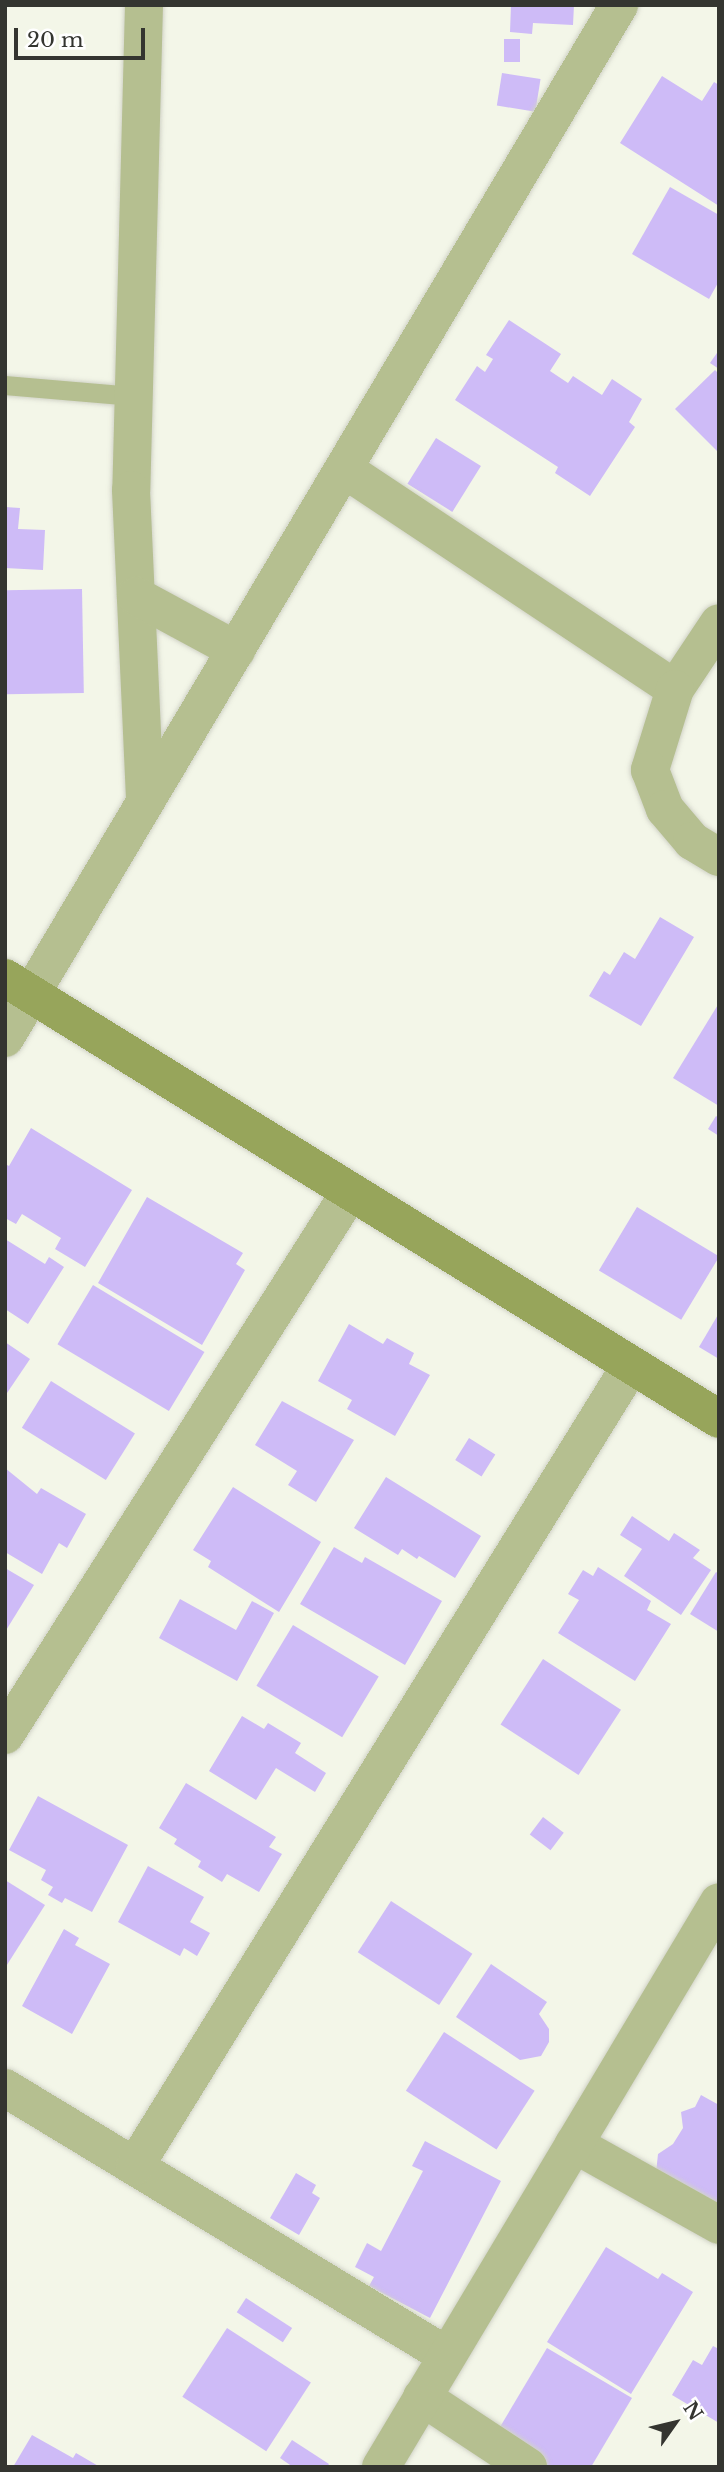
<!DOCTYPE html>
<html>
<head>
<meta charset="utf-8">
<style>
	body { margin:0 }
	#map { position:relative; width:724px; height:2472px; overflow:hidden; background:#f3f6e8; font-family:"Libre Baskerville",serif }
	div>[style] { position:absolute }
	[style*='--x'] { left:calc(var(--x)*1px); top:calc(var(--y)*1px); width:calc(var(--w)*1px); rotate:calc(var(--a)*1deg) }
	.building>* { inset:0; background:#cebbf7; transform-origin:0 0 }
	.roads { filter:drop-shadow(0 0 2px #d1d3c7) drop-shadow(0 0 2px #d1d3c7) }
	.lane>* { height:19px; margin:-9.5px; padding:0 9.5px; transform-origin:9.5px; border-radius:9.5px; background:#b5bf90 }
	.street>* { height:38px; margin:-19px; padding:0 19px; transform-origin:19px; border-radius:19px; background:#b5bf90 }
	.secondary>* { height:38px; margin:-19px; padding:0 19px; transform-origin:19px; border-radius:19px; background:#97a55b }
	span { translate:-50% -50%; white-space:nowrap; text-align:center; line-height:1.15; -webkit-text-stroke:5px #fff; paint-order:stroke }
	.frame { position:absolute; inset:0; border:7px solid #343530; pointer-events:none }
	.north { position:absolute; left:640px; top:2388px; width:70px; height:70px; -webkit-text-stroke:5px #fff; paint-order:stroke; rotate:56deg; font-size:19px; font-weight:700; line-height:28px; text-align:center; color:#343530 }
	.north::after { content:''; display:block; margin:auto; width:24px; height:32px; background:#343530; clip-path:polygon(50% 0,100% 100%,50% 72%,0 100%) }
	.scale { position:absolute; left:14px; top:28px; width:131px; height:32px; box-sizing:border-box; border:4px solid #343530; border-top:0; padding-left:9px; font-size:21px; line-height:24px; white-space:nowrap; color:#343530; -webkit-text-stroke:5px #fff; paint-order:stroke }
</style>
</head>
<body>
<div id="map">
	<div class="building">
		<i style="clip-path:polygon(511px 5px,574px 5px,573px 25px,533px 23px,532px 34px,510px 32px)"></i>
		<i style="left:504px;top:39px;width:16px;height:23px"></i>
		<i style="left:502px;top:73px;width:39px;height:33px;rotate:9deg"></i>
		<i style="clip-path:polygon(662px 76px,702px 101px,714px 82px,719px 85px,719px 206px,620px 143px)"></i>
		<i style="clip-path:polygon(670px 187px,719px 215px,719px 281px,709px 299px,632px 254px)"></i>
		<i style="clip-path:polygon(509px 320px,561px 354px,550px 371px,568px 383px,573px 376px,602px 395px,612px 379px,642px 399px,629px 422px,635px 427px,590px 496px,555px 473px,558px 467px,455px 400px,477px 366px,485px 372px,493px 359px,486px 355px)"></i>
		<i style="clip-path:polygon(719px 350px,719px 369px,710px 363px)"></i>
		<i style="clip-path:polygon(715px 370px,719px 374px,719px 453px,675px 409px)"></i>
		<i style="left:436px;top:438px;width:53px;height:54px;rotate:32deg"></i>
		<i style="clip-path:polygon(5px 507px,20px 508px,18px 529px,45px 530px,43px 570px,5px 568px)"></i>
		<i style="left:82px;top:589px;width:104px;height:77px;rotate:89deg"></i>
		<i style="clip-path:polygon(660px 917px,694px 937px,641px 1026px,589px 996px,604px 971px,610px 975px,624px 952px,635px 959px)"></i>
		<i style="clip-path:polygon(719px 1003px,719px 1106px,673px 1078px)"></i>
		<i style="clip-path:polygon(716px 1116px,719px 1118px,719px 1136px,708px 1129px)"></i>
		<i style="clip-path:polygon(31px 1128px,132px 1190px,85px 1267px,55px 1249px,61px 1238px,22px 1214px,16px 1224px,5px 1218px,5px 1164px,9px 1166px)"></i>
		<i style="clip-path:polygon(147px 1197px,243px 1253px,236px 1264px,245px 1270px,202px 1345px,98px 1283px)"></i>
		<i style="left:637px;top:1207px;width:96px;height:74px;rotate:31deg"></i>
		<i style="clip-path:polygon(5px 1239px,45px 1264px,49px 1257px,64px 1267px,28px 1324px,5px 1309px)"></i>
		<i style="left:93px;top:1285px;width:130px;height:69px;rotate:31deg"></i>
		<i style="clip-path:polygon(719px 1313px,719px 1359px,699px 1347px)"></i>
		<i style="clip-path:polygon(349px 1324px,383px 1344px,387px 1338px,414px 1353px,409px 1364px,430px 1375px,395px 1436px,347px 1409px,352px 1400px,318px 1381px)"></i>
		<i style="clip-path:polygon(5px 1342px,30px 1359px,5px 1396px)"></i>
		<i style="left:51px;top:1381px;width:99px;height:55px;rotate:32deg"></i>
		<i style="clip-path:polygon(282px 1401px,354px 1440px,316px 1502px,288px 1485px,297px 1471px,255px 1445px)"></i>
		<i style="left:469px;top:1438px;width:31px;height:26px;rotate:32deg"></i>
		<i style="clip-path:polygon(5px 1468px,37px 1494px,41px 1488px,86px 1514px,67px 1548px,59px 1543px,42px 1574px,5px 1552px)"></i>
		<i style="clip-path:polygon(386px 1477px,481px 1536px,455px 1578px,419px 1556px,417px 1559px,402px 1549px,398px 1555px,354px 1528px)"></i>
		<i style="clip-path:polygon(233px 1487px,321px 1542px,279px 1612px,208px 1567px,211px 1561px,193px 1550px)"></i>
		<i style="clip-path:polygon(632px 1516px,669px 1541px,674px 1533px,700px 1550px,693px 1558px,711px 1570px,681px 1615px,624px 1576px,642px 1549px,620px 1535px)"></i>
		<i style="clip-path:polygon(334px 1547px,362px 1563px,365px 1557px,442px 1601px,405px 1665px,300px 1604px)"></i>
		<i style="clip-path:polygon(598px 1567px,651px 1601px,647px 1610px,671px 1624px,635px 1681px,558px 1633px,579px 1600px,568px 1594px,583px 1570px,593px 1576px)"></i>
		<i style="clip-path:polygon(5px 1568px,34px 1585px,5px 1632px)"></i>
		<i style="clip-path:polygon(716px 1572px,719px 1574px,719px 1632px,690px 1614px)"></i>
		<i style="clip-path:polygon(180px 1599px,236px 1630px,252px 1601px,274px 1613px,237px 1681px,159px 1638px)"></i>
		<i style="left:293px;top:1625px;width:100px;height:71px;rotate:31deg"></i>
		<i style="left:543px;top:1659px;width:93px;height:78px;rotate:33deg"></i>
		<i style="clip-path:polygon(242px 1716px,264px 1729px,268px 1723px,301px 1743px,295px 1753px,326px 1773px,315px 1792px,276px 1768px,256px 1800px,209px 1771px)"></i>
		<i style="clip-path:polygon(186px 1783px,276px 1837px,269px 1847px,282px 1854px,259px 1892px,227px 1874px,222px 1882px,198px 1867px,201px 1861px,174px 1844px,177px 1839px,159px 1828px)"></i>
		<i style="clip-path:polygon(38px 1796px,128px 1845px,92px 1912px,65px 1898px,62px 1903px,48px 1895px,53px 1887px,41px 1880px,46px 1870px,9px 1850px)"></i>
		<i style="left:543px;top:1817px;width:26px;height:22px;rotate:37deg"></i>
		<i style="clip-path:polygon(148px 1866px,204px 1897px,190px 1922px,210px 1933px,197px 1956px,184px 1948px,180px 1956px,118px 1922px)"></i>
		<i style="clip-path:polygon(5px 1880px,45px 1905px,5px 1968px)"></i>
		<i style="left:391px;top:1901px;width:97px;height:61px;rotate:33deg"></i>
		<i style="clip-path:polygon(64px 1929px,79px 1938px,75px 1945px,110px 1964px,72px 2034px,22px 2006px)"></i>
		<i style="clip-path:polygon(491px 1964px,547px 2002px,539px 2014px,549px 2029px,549px 2042px,541px 2056px,520px 2060px,456px 2017px)"></i>
		<i style="left:444px;top:2032px;width:108px;height:70px;rotate:33deg"></i>
		<i style="clip-path:polygon(701px 2095px,719px 2105px,719px 2206px,656px 2173px,658px 2154px,673px 2144px,683px 2128px,681px 2112px,695px 2107px)"></i>
		<i style="clip-path:polygon(425px 2141px,501px 2181px,430px 2318px,369px 2286px,374px 2277px,355px 2267px,367px 2243px,381px 2251px,423px 2171px,412px 2166px)"></i>
		<i style="clip-path:polygon(296px 2173px,316px 2185px,312px 2193px,320px 2198px,299px 2235px,270px 2218px)"></i>
		<i style="clip-path:polygon(606px 2247px,658px 2279px,662px 2273px,693px 2292px,631px 2394px,547px 2342px)"></i>
		<i style="left:246px;top:2298px;width:55px;height:17px;rotate:33deg"></i>
		<i style="left:227px;top:2328px;width:100px;height:82px;rotate:33deg"></i>
		<i style="clip-path:polygon(713px 2346px,719px 2349px,719px 2423px,672px 2395px,693px 2360px,702px 2365px)"></i>
		<i style="clip-path:polygon(547px 2348px,632px 2398px,591px 2467px,544px 2467px,494px 2437px)"></i>
		<i style="clip-path:polygon(32px 2435px,73px 2458px,76px 2453px,100px 2467px,13px 2467px)"></i>
		<i style="clip-path:polygon(292px 2440px,329px 2464px,327px 2467px,293px 2467px,280px 2458px)"></i>
	</div>
	<div class="roads">
		<div class="lane">
			<i style="--x:5;--y:385;--w:128;--a:4.9"></i>
		</div>
		<div class="street">
			<i style="--x:144;--y:5;--w:485;--a:91.5"></i>
			<i style="--x:131;--y:490;--w:312;--a:87.4"></i>
			<i style="--x:344;--y:469;--w:397;--a:33.6"></i>
			<i style="--x:675;--y:689;--w:79;--a:-56.3"></i>
			<i style="--x:136;--y:596;--w:114;--a:28.4"></i>
			<i style="--x:675;--y:689;--w:85;--a:107.2"></i>
			<i style="--x:650;--y:770;--w:42;--a:69"></i>
			<i style="--x:665;--y:809;--w:42;--a:49.8"></i>
			<i style="--x:692;--y:841;--w:31;--a:31"></i>
			<i style="--x:5;--y:1038;--w:1202;--a:-59.27"></i>
			<i style="--x:5;--y:1735;--w:643;--a:-57.57"></i>
			<i style="--x:5;--y:2088;--w:516;--a:31.19"></i>
			<i style="--x:574;--y:2144;--w:166;--a:29.2"></i>
			<i style="--x:135;--y:2166;--w:942;--a:-58.23"></i>
			<i style="--x:422;--y:2397;--w:127;--a:33.4"></i>
			<i style="--x:381;--y:2467;--w:658;--a:-59.11"></i>
		</div>
		<div class="secondary">
			<i style="--x:5;--y:978;--w:839;--a:31.7"></i>
		</div>
	</div>
	<div class="frame"></div>
	<div class="north">N</div>
	<div class="scale">20 m</div>
</div>
</body>
</html>
